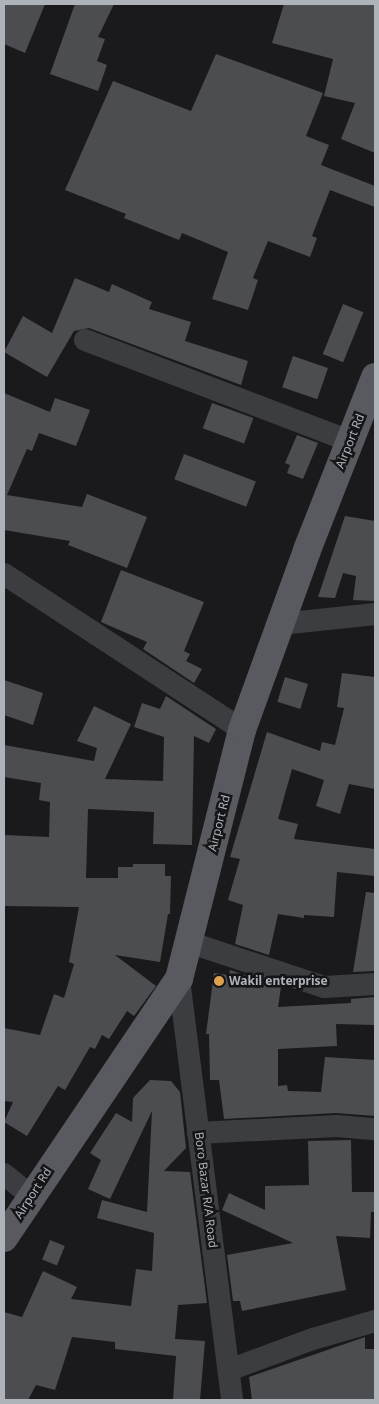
<!DOCTYPE html>
<html>
<head>
<meta charset="utf-8">
<style>
	body { margin:0 }
	#map { position:relative; width:379px; height:1404px; overflow:hidden; background:#1a1a1c; font-family:"Noto Sans",sans-serif }
	div>[style] { position:absolute }
	[style*='--x'] { left:calc(var(--x)*1px); top:calc(var(--y)*1px); width:calc(var(--w)*1px); rotate:calc(var(--a)*1deg) }
	.building>* { inset:0; background:#4c4d51; transform-origin:0 0 }
	.minor>* { height:22px; margin:-11px; padding:0 11px; transform-origin:11px; border-radius:11px; background:#3b3d40 }
	.major>* { height:28px; margin:-14px; padding:0 14px; transform-origin:14px; border-radius:14px; background:#585a5f }
	.dots>* { width:14px; height:14px; translate:-50% -50%; box-sizing:border-box; border:2px solid #151517; border-radius:50% }
	span { translate:-50% -50%; white-space:nowrap; text-align:center; line-height:1.15; -webkit-text-stroke:5px #151517; paint-order:stroke }
	.street-label { font-size:12px; color:#aeb3ba }
	.poi-label { font-size:12px; color:#aeb3ba; font-weight:700 }
	.left { translate:0 -50%; text-align:left }
	.frame { position:absolute; inset:0; border:5px solid #aeb3ba; pointer-events:none }
</style>
</head>
<body>
<div id="map">
	<div class="building">
		<i style="clip-path:polygon(4px 4px,45px 4px,25px 53px,4px 44px)"></i>
		<i style="clip-path:polygon(75px 4px,114px 4px,98px 37px,105px 39px,97px 61px,107px 65px,98px 91px,50px 74px)"></i>
		<i style="clip-path:polygon(284px 4px,375px 4px,375px 153px,341px 139px,355px 103px,324px 96px,333px 59px,272px 43px)"></i>
		<i style="clip-path:polygon(216px 54px,323px 93px,306px 136px,329px 145px,321px 165px,375px 186px,375px 207px,330px 190px,312px 236px,317px 238px,310px 257px,268px 241px,253px 278px,258px 280px,248px 310px,212px 299px,228px 252px,182px 233px,179px 240px,124px 218px,126px 214px,65px 190px,113px 81px,191px 111px)"></i>
		<i style="clip-path:polygon(75px 278px,109px 292px,112px 284px,152px 302px,149px 309px,191px 322px,185px 341px,248px 361px,241px 385px,89px 328px,74px 331px,47px 377px,4px 352px,23px 316px,52px 333px)"></i>
		<i style="left:343px;top:304px;width:22px;height:54px;rotate:22deg"></i>
		<i style="left:293px;top:356px;width:37px;height:33px;rotate:19deg"></i>
		<i style="clip-path:polygon(4px 393px,50px 412px,55px 398px,90px 410px,76px 446px,39px 433px,32px 451px,27px 449px,7px 495px,82px 507px,87px 494px,147px 517px,127px 568px,68px 545px,70px 541px,4px 530px)"></i>
		<i style="left:212px;top:403px;width:44px;height:27px;rotate:20deg"></i>
		<i style="clip-path:polygon(297px 435px,318px 443px,303px 479px,287px 473px,290px 465px,285px 463px)"></i>
		<i style="left:184px;top:454px;width:77px;height:27px;rotate:21deg"></i>
		<i style="clip-path:polygon(345px 516px,375px 521px,375px 601px,353px 600px,356px 576px,343px 573px,335px 598px,318px 597px)"></i>
		<i style="clip-path:polygon(121px 570px,204px 602px,184px 651px,190px 654px,186px 661px,202px 669px,194px 683px,143px 649px,147px 642px,101px 622px)"></i>
		<i style="clip-path:polygon(342px 673px,375px 677px,375px 789px,349px 784px,340px 814px,316px 806px,324px 780px,292px 769px,278px 819px,298px 824px,294px 839px,375px 849px,375px 876px,337px 872px,334px 917px,304px 915px,304px 918px,278px 914px,269px 955px,235px 944px,243px 905px,228px 900px,240px 859px,230px 857px,267px 732px,320px 751px,322px 742px,335px 745px,344px 708px,337px 707px)"></i>
		<i style="left:285px;top:677px;width:24px;height:26px;rotate:17deg"></i>
		<i style="clip-path:polygon(4px 680px,43px 693px,33px 725px,4px 715px)"></i>
		<i style="clip-path:polygon(166px 696px,216px 729px,209px 743px,194px 736px,192px 845px,153px 844px,154px 812px,88px 809px,86px 878px,118px 878px,118px 867px,133px 867px,133px 864px,165px 864px,165px 876px,171px 876px,170px 914px,168px 914px,160px 962px,115px 955px,156px 986px,134px 1016px,127px 1011px,109px 1039px,102px 1035px,95px 1049px,90px 1047px,65px 1090px,58px 1086px,27px 1136px,4px 1122px,13px 1102px,4px 1101px,4px 1028px,40px 1035px,54px 994px,64px 998px,74px 964px,69px 962px,79px 907px,4px 906px,4px 835px,49px 837px,50px 802px,39px 800px,41px 783px,4px 777px,4px 745px,94px 761px,97px 748px,77px 741px,94px 706px,131px 724px,105px 779px,163px 781px,164px 737px,134px 727px,142px 703px,160px 709px)"></i>
		<i style="clip-path:polygon(366px 892px,375px 893px,375px 971px,353px 972px)"></i>
		<i style="clip-path:polygon(230px 970px,281px 987px,278px 1007px,351px 1003px,351px 999px,375px 997px,375px 1025px,336px 1024px,337px 1046px,278px 1049px,278px 1086px,287px 1085px,288px 1091px,321px 1092px,325px 1057px,375px 1060px,375px 1116px,336px 1113px,224px 1119px,219px 1080px,210px 1080px,209px 1034px,206px 1034px,214px 973px,229px 975px)"></i>
		<i style="clip-path:polygon(150px 1080px,171px 1081px,180px 1092px,186px 1148px,164px 1171px,190px 1172px,207px 1303px,178px 1305px,175px 1339px,205px 1341px,200px 1400px,173px 1400px,176px 1356px,115px 1349px,115px 1342px,72px 1337px,55px 1390px,36px 1385px,28px 1400px,4px 1400px,4px 1312px,22px 1317px,43px 1271px,77px 1287px,71px 1299px,131px 1306px,136px 1269px,152px 1271px,154px 1233px,97px 1218px,102px 1200px,147px 1212px,152px 1111px,110px 1199px,88px 1189px,101px 1160px,90px 1153px,116px 1113px,132px 1122px,133px 1098px)"></i>
		<i style="clip-path:polygon(351px 1140px,352px 1192px,375px 1192px,375px 1212px,371px 1212px,370px 1238px,336px 1236px,346px 1290px,242px 1311px,240px 1301px,233px 1301px,227px 1255px,293px 1243px,222px 1210px,229px 1193px,265px 1210px,265px 1186px,309px 1185px,308px 1141px)"></i>
		<i style="left:50px;top:1240px;width:16px;height:21px;rotate:22deg"></i>
		<i style="clip-path:polygon(365px 1337px,365px 1349px,375px 1349px,375px 1400px,252px 1400px,249px 1377px)"></i>
	</div>
	<div class="minor">
		<i style="--x:85;--y:340;--w:284;--a:20.9"></i>
		<i style="--x:4;--y:574;--w:285;--a:33.2"></i>
		<i style="--x:280;--y:624;--w:96;--a:-6"></i>
		<i style="--x:188;--y:942;--w:143;--a:18.3"></i>
		<i style="--x:324;--y:987;--w:51;--a:-3.4"></i>
		<i style="--x:179;--y:979;--w:424;--a:82.8"></i>
		<i style="--x:198;--y:1133;--w:139;--a:-2.9"></i>
		<i style="--x:337;--y:1126;--w:38;--a:5"></i>
		<i style="--x:4;--y:1174;--w:35;--a:39"></i>
		<i style="--x:229;--y:1370;--w:90;--a:-20.3"></i>
		<i style="--x:313;--y:1339;--w:65;--a:-16.2"></i>
	</div>
	<div class="major">
		<i style="--x:4;--y:1238;--w:313;--a:-56"></i>
		<i style="--x:179;--y:979;--w:257;--a:-75.8"></i>
		<i style="--x:242;--y:730;--w:191;--a:-70.1"></i>
		<i style="--x:307;--y:550;--w:186;--a:-68.5"></i>
	</div>
	<div class="dots">
		<i style="left:219px;top:981px;background:#dea24f"></i>
	</div>
	<div class="street-label">
		<span style="left:350px;top:441px;rotate:-68deg">Airport Rd</span>
		<span style="left:219px;top:823px;rotate:-76deg">Airport Rd</span>
		<span style="left:206px;top:1190px;rotate:83deg">Boro Bazar R/A Road</span>
		<span style="left:33px;top:1193px;rotate:-57deg">Airport Rd</span>
	</div>
	<div class="poi-label">
		<span class="left" style="left:229px;top:981px">Wakil enterprise</span>
	</div>
	<div class="frame"></div>
</div>
</body>
</html>
